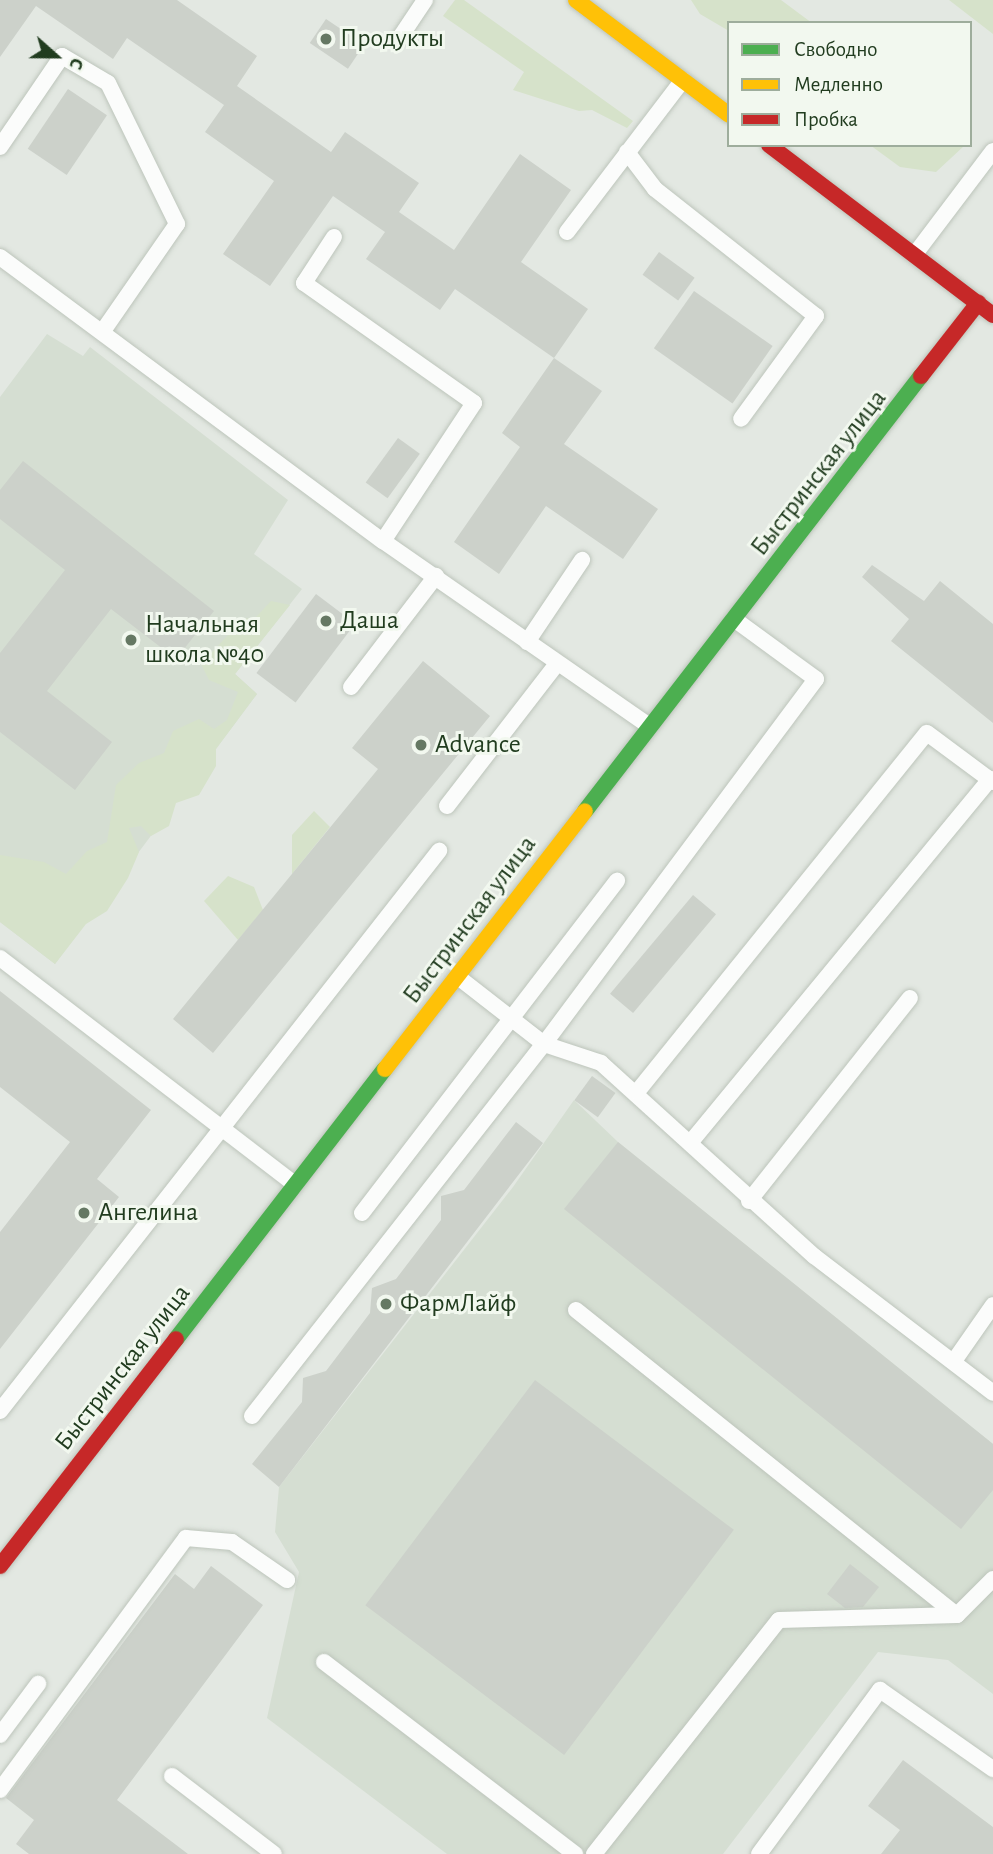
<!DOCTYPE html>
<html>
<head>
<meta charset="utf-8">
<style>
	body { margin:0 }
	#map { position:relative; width:993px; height:1854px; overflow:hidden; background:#e3e8e2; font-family:"Alegreya Sans",sans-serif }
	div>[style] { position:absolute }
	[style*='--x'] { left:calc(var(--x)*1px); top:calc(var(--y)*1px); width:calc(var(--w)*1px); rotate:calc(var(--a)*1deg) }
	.built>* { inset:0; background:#d5ded2 }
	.green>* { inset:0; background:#d6e2ca }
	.building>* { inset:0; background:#ccd1ca; transform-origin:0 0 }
	.roads { filter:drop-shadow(0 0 2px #bdc5bb) drop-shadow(0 0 2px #bdc5bb) }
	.lane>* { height:16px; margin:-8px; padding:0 8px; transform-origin:8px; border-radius:8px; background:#fbfcfb }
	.fast>* { height:16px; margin:-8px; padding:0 8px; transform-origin:8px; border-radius:8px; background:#4caf50 }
	.slow>* { height:16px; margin:-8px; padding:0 8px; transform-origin:8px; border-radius:8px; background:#ffc107 }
	.jam>* { height:16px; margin:-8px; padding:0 8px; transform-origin:8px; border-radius:8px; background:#c62828 }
	.dots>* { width:19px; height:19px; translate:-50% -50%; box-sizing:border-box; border:4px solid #f2f8ef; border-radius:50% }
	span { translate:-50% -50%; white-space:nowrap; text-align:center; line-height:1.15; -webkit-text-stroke:6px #f2f8ef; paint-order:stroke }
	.poi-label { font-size:26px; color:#213c1f }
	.left { translate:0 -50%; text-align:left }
	.street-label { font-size:26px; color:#213c1f }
	.legend { position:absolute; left:727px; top:21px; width:245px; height:126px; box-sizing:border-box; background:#f2f8ef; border:2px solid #9ead9c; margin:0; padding:9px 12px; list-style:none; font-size:21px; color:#213c1f }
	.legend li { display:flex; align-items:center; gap:14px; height:35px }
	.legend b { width:35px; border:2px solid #9ead9c }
	.north { position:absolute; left:21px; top:21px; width:70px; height:70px; -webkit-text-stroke:5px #f2f8ef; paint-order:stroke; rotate:111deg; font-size:19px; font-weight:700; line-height:28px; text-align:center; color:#213c1f }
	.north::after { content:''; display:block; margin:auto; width:24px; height:32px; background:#213c1f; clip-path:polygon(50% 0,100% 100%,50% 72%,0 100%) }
</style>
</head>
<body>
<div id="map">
	<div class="built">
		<i style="clip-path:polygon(47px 334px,83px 356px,90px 347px,288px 500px,254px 554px,302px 589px,235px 674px,257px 694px,55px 964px,0 922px,0 397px)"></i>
		<i style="clip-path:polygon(574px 1100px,618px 1142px,993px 1444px,993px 1694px,948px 1660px,878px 1652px,723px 1854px,447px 1854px,267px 1718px,299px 1572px,275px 1532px,279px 1487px,513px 1187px)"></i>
	</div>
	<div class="green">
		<i style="clip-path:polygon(455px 0,464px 0,633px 121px,627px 128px,592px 110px,579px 111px,513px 90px,524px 72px,443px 16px)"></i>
		<i style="clip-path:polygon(691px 0,781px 0,812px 23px,729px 23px,729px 31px,700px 14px)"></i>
		<i style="clip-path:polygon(949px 0,993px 0,993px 34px)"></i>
		<i style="clip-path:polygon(870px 145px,961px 145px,964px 146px,936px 172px,900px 167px)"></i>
		<i style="clip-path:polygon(271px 601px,290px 605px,235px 674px,257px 694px,216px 749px,216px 766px,199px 795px,176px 803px,169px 826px,151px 836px,141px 826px,129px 828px,139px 852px,128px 878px,107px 911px,86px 924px,55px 964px,0 922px,0 855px,44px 862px,66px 874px,87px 851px,107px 842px,116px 785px,139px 763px,164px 753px,173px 731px,199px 719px,214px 729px,227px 720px,238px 692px,209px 680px,201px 664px,243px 619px,256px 617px)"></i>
		<i style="clip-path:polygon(314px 811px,330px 827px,292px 874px,292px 835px)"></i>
		<i style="clip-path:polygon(228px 876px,254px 887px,263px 910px,238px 940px,204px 901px)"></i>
	</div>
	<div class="building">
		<i style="clip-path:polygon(0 0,177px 0,257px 56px,237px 86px,331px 152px,345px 132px,419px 183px,399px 212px,454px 250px,520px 154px,571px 190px,521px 262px,588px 309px,554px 358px,455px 289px,440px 310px,366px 259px,385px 232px,333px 196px,270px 286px,223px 254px,274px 181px,205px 132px,224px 105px,127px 38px,113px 59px,36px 6px,0 57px)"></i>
		<i style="left:326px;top:19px;width:46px;height:29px;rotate:34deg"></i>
		<i style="left:68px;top:89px;width:47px;height:72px;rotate:34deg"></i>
		<i style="left:659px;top:252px;width:44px;height:28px;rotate:36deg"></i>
		<i style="left:694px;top:291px;width:96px;height:70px;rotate:35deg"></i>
		<i style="clip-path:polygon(554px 358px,602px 391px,564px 444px,658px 509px,623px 559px,546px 506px,499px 574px,454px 542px,520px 447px,502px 433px)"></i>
		<i style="left:398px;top:438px;width:27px;height:55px;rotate:36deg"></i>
		<i style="clip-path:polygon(23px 461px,214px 611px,176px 659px,111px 609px,47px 691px,112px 742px,75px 790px,0 732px,0 653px,65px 570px,0 519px,0 490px)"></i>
		<i style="clip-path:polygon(872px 565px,924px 601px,940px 581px,993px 624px,993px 723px,891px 641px,909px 619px,862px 577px)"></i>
		<i style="left:316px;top:594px;width:49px;height:99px;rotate:37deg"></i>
		<i style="clip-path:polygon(423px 661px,490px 716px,213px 1053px,173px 1019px,378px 769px,352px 748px)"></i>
		<i style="left:693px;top:895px;width:30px;height:129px;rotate:40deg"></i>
		<i style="clip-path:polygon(0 991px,151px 1110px,97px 1179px,119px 1197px,0 1349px,0 1232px,70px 1142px,0 1087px)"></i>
		<i style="left:592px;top:1076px;width:29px;height:30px;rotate:36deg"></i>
		<i style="clip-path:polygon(516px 1122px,543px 1143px,279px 1487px,252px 1464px,302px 1402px,303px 1378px,326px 1371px,370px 1313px,372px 1288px,396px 1279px,441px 1220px,441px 1196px,464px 1190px)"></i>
		<i style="clip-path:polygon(618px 1142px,993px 1444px,993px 1490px,961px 1529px,564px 1209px)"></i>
		<i style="left:535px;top:1380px;width:249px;height:282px;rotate:37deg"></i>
		<i style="clip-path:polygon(850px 1564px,879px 1587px,863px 1607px,845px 1608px,827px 1594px)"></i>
		<i style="clip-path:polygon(211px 1566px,263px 1605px,117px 1800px,188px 1854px,29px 1854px,16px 1844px,34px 1820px,6px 1798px,175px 1574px,194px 1589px)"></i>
		<i style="clip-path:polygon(903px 1760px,993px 1827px,993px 1854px,881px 1854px,900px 1830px,868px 1806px)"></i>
	</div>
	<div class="roads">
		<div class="lane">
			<i style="--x:401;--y:36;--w:43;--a:-56.3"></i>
			<i style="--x:0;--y:147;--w:110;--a:-55.7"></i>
			<i style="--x:62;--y:56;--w:53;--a:30.4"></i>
			<i style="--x:108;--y:83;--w:157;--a:63.9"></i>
			<i style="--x:177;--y:224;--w:130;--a:124.7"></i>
			<i style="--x:627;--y:152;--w:46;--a:52.9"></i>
			<i style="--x:655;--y:189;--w:205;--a:38.3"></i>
			<i style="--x:816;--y:316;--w:127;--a:126.1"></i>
			<i style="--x:567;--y:232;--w:191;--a:-52.7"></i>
			<i style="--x:334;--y:237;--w:55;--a:123.1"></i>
			<i style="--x:304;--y:283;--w:208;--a:35.2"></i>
			<i style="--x:474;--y:403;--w:165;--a:123.4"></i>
			<i style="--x:915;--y:254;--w:129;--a:-52.9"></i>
			<i style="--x:0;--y:257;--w:477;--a:36.6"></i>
			<i style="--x:383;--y:541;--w:324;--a:34.8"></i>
			<i style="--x:527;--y:642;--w:99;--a:-56.1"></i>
			<i style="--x:351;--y:687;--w:140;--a:-52.6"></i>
			<i style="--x:447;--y:806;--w:178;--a:-52.3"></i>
			<i style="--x:0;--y:958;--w:372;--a:37.5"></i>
			<i style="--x:458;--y:977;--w:109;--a:37.9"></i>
			<i style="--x:544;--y:1044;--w:60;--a:18.4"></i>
			<i style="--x:601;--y:1063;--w:287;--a:42.2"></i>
			<i style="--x:814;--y:1256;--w:225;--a:37.4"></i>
			<i style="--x:637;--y:1092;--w:461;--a:-51.1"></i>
			<i style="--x:927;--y:733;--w:82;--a:36.6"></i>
			<i style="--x:690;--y:1143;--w:472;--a:-50.5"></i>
			<i style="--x:749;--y:1201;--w:259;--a:-51.6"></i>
			<i style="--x:362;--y:1213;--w:419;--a:-52.5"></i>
			<i style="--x:576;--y:1310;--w:488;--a:38.7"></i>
			<i style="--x:954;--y:1361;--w:68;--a:-55.1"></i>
			<i style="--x:0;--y:1411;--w:712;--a:-51.91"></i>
			<i style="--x:252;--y:1416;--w:473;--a:-51.9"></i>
			<i style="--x:544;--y:1044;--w:455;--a:-53.3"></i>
			<i style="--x:816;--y:679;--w:102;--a:-143.8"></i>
			<i style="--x:324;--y:1662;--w:316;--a:37.4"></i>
			<i style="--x:0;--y:1735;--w:64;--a:-53.3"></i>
			<i style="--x:172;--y:1776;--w:128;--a:37.4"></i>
			<i style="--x:0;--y:1790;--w:313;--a:-53.6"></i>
			<i style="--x:186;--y:1538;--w:46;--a:5"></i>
			<i style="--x:232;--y:1542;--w:67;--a:34.6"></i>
			<i style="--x:594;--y:1854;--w:298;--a:-51.7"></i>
			<i style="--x:779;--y:1620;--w:178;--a:-1.6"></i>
			<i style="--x:957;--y:1615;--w:51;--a:-45"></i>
			<i style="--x:759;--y:1854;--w:204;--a:-53.6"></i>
			<i style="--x:880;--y:1690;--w:138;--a:35"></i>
		</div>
		<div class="fast">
			<i style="--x:585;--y:811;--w:550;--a:-52.32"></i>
			<i style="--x:176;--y:1339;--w:341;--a:-52.3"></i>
		</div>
		<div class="slow">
			<i style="--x:576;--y:0;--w:191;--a:36.9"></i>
			<i style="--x:385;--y:1069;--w:326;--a:-52.2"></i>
		</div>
		<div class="jam">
			<i style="--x:769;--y:145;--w:281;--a:37.2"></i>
			<i style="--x:921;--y:376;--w:93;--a:-52"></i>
			<i style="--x:0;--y:1566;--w:287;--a:-52.2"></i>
		</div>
	</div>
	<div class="dots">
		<i style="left:326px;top:39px;background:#657863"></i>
		<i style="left:326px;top:621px;background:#657863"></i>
		<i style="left:131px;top:640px;background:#657863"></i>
		<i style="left:421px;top:745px;background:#657863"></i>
		<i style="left:84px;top:1213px;background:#657863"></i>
		<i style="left:386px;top:1304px;background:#657863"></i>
	</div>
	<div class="poi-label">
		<span class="left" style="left:340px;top:39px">Продукты</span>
		<span class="left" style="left:340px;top:621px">Даша</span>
		<span class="left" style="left:145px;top:640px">Начальная<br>школа №40</span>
		<span class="left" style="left:435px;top:745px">Advance</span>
		<span class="left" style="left:98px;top:1213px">Ангелина</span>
		<span class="left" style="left:400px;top:1304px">ФармЛайф</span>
	</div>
	<div class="street-label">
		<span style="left:819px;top:473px;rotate:-52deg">Быстринская улица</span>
		<span style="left:470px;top:920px;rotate:-53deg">Быстринская улица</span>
		<span style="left:123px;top:1368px;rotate:-52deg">Быстринская улица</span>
	</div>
	<ul class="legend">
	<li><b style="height:9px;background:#4caf50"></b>Свободно</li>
	<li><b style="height:9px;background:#ffc107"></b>Медленно</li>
	<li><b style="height:9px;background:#c62828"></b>Пробка</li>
	</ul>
	<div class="north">С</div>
</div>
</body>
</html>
